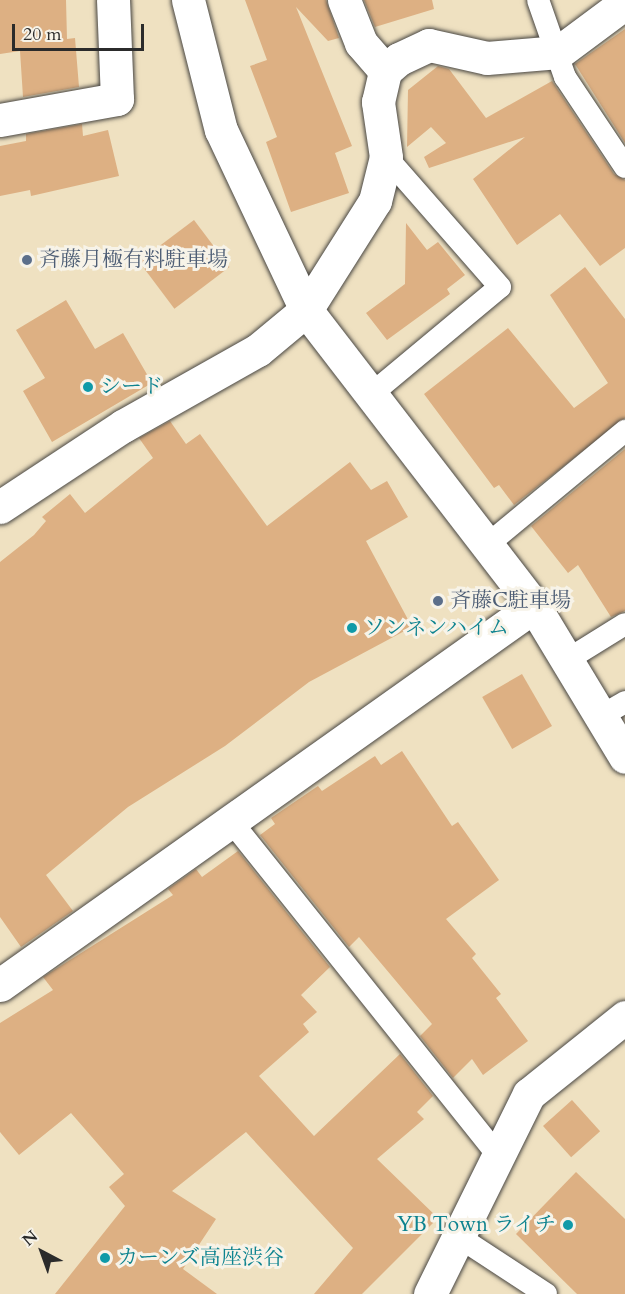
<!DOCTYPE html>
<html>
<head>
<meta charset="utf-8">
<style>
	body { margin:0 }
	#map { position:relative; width:625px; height:1294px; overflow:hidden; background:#efe1c1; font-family:Cardo,"Noto Serif JP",serif }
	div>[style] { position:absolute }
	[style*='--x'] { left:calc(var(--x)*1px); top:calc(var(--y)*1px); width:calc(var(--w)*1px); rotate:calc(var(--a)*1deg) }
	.building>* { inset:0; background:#ddb083; transform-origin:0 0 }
	.roads { filter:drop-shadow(0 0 2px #484642) drop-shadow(0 0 2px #484642) }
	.service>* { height:22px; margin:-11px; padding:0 11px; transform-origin:11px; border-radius:11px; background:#fff }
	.minor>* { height:33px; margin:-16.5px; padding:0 16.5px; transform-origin:16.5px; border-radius:16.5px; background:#fff }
	.tertiary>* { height:33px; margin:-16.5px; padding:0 16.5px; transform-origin:16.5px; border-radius:16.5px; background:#fff }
	.dots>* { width:16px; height:16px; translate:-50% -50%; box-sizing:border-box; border:3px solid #f7f3e8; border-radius:50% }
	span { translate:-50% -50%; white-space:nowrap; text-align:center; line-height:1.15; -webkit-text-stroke:6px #f7f3e8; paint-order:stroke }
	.service-label { font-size:21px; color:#4e5e75 }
	.left { translate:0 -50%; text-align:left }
	.culture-label { font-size:21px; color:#0d838f }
	.right { translate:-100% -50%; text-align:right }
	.north { position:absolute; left:12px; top:1222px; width:60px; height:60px; -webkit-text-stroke:4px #f7f3e8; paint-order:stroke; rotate:319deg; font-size:16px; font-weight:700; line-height:24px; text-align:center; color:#2b2b2b }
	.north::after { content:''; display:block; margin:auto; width:21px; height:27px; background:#2b2b2b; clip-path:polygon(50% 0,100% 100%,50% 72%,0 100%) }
	.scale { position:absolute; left:12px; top:24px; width:132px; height:27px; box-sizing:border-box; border:3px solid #2b2b2b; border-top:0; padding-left:8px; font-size:18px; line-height:21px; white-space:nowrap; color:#2b2b2b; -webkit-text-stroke:4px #f7f3e8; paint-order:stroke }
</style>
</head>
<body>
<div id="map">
	<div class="building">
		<i style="clip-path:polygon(0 0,66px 0,67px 39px,75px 38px,79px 87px,23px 97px,20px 51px,0 54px)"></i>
		<i style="clip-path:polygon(245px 0,326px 0,339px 38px,328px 41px,296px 7px,352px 146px,335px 153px,349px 193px,291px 212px,266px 142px,277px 137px,250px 66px,267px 60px)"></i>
		<i style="clip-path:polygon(364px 0,432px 0,434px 9px,375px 27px)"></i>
		<i style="clip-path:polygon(625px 29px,625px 143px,575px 64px)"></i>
		<i style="clip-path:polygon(438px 66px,449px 69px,486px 118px,552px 81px,614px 174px,625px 180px,625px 248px,600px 266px,560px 214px,517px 245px,473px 179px,525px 137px,429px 168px,424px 157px,446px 143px,431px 127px,407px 147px,408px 90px)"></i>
		<i style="clip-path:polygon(82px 124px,83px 136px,108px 130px,119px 176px,31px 196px,30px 190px,0 196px,0 146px,26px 141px,26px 134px)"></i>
		<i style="left:194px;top:220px;width:59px;height:69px;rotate:53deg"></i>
		<i style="clip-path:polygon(406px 223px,427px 250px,438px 242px,465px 275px,447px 289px,450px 294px,387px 340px,366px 313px,405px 284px)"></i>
		<i style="clip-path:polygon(585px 267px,625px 319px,625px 418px,514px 505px,499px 485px,494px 488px,424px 394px,508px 328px,574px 408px,608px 383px,550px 295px)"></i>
		<i style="clip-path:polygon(66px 300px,95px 349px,123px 333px,152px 383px,52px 442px,23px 391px,45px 378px,16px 330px)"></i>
		<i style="clip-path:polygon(170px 421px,186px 444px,200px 434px,267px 526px,350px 462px,371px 490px,387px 481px,408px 517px,366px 541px,412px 627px,309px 682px,225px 746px,128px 807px,46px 875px,73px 911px,21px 947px,0 917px,0 562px,34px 535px,46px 521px,42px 517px,70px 494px,85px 513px,153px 458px,139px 438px)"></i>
		<i style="clip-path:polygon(625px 449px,625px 611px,611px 617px,578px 565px,568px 573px,531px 526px)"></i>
		<i style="left:522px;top:674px;width:60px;height:46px;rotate:60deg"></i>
		<i style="clip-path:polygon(402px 751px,452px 826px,458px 822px,499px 880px,446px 919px,476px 954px,472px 958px,501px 994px,496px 998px,528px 1041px,483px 1075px,472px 1059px,453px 1078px,420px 1036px,432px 1024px,359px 937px,349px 947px,260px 835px,275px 824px,271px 818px,318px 786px,322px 791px,375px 756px,381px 765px)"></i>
		<i style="clip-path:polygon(238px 851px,330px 967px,301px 995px,317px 1012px,303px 1024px,309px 1032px,259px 1076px,314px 1136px,400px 1054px,433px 1096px,417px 1112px,424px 1119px,377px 1159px,438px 1218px,362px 1294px,314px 1294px,353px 1248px,246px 1132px,172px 1191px,216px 1219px,183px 1269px,217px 1294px,55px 1294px,125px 1206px,109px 1187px,124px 1174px,71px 1113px,19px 1155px,0 1132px,0 1023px,53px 990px,43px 977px,173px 895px,168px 889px,196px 869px,202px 877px)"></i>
		<i style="left:572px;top:1100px;width:42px;height:39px;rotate:48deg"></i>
		<i style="clip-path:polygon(576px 1172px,625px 1219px,625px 1294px,577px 1294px,516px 1234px)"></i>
	</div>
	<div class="roads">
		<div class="service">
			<i style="--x:538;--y:0;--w:82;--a:70.7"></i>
			<i style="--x:565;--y:77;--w:108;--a:56.3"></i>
			<i style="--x:369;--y:396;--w:170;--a:-39.8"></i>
			<i style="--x:500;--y:287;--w:173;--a:-131.2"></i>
			<i style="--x:487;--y:545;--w:179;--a:-39.6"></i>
			<i style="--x:567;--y:660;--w:68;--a:-31.8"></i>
			<i style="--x:601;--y:716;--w:28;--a:-30"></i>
			<i style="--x:231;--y:821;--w:430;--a:51.4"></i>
			<i style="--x:459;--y:1237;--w:104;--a:33.2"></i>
		</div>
		<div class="minor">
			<i style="--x:344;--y:0;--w:46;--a:68.4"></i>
			<i style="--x:361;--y:43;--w:37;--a:49"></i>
			<i style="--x:0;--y:120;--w:119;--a:-10.2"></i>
			<i style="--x:117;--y:99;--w:99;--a:-92.3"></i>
			<i style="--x:0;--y:507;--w:147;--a:-33.4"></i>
			<i style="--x:123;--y:426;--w:155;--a:-29.4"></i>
			<i style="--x:258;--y:350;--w:62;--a:-39.8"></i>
			<i style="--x:306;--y:310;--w:129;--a:-57.7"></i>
			<i style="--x:375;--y:201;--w:45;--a:-76"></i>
			<i style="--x:386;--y:157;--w:56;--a:-98.3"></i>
			<i style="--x:378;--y:102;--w:32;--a:-77"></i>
			<i style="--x:385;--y:71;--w:18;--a:-41"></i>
			<i style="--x:399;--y:59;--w:33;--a:-25"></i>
			<i style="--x:429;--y:45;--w:59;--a:12.6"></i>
			<i style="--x:487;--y:58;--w:72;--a:-4.8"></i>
			<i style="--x:559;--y:52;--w:82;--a:-36.6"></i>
			<i style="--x:0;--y:985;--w:655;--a:-35.36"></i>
			<i style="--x:430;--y:1294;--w:223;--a:-63.7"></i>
			<i style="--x:529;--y:1094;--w:123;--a:-38.7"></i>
		</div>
		<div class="tertiary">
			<i style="--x:188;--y:0;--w:134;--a:75.8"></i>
			<i style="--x:221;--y:130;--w:199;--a:64.7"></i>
			<i style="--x:306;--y:310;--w:374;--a:52.4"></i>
			<i style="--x:534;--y:606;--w:176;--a:58.9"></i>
		</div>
	</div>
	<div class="dots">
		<i style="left:27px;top:260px;background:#5c6f8a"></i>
		<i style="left:88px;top:387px;background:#0f9aa8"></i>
		<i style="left:438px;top:601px;background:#5c6f8a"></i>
		<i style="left:352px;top:628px;background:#0f9aa8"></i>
		<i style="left:568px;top:1225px;background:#0f9aa8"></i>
		<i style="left:105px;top:1258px;background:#0f9aa8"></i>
	</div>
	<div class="service-label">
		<span class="left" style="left:39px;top:260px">斉藤月極有料駐車場</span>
		<span class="left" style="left:450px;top:601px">斉藤C駐車場</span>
	</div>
	<div class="culture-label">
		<span class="left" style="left:100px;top:387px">シード</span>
		<span class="left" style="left:364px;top:628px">ソンネンハイム</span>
		<span class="right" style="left:556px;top:1225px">YB Town ライチ</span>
		<span class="left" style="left:117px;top:1258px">カーンズ高座渋谷</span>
	</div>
	<div class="north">N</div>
	<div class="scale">20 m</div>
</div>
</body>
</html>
